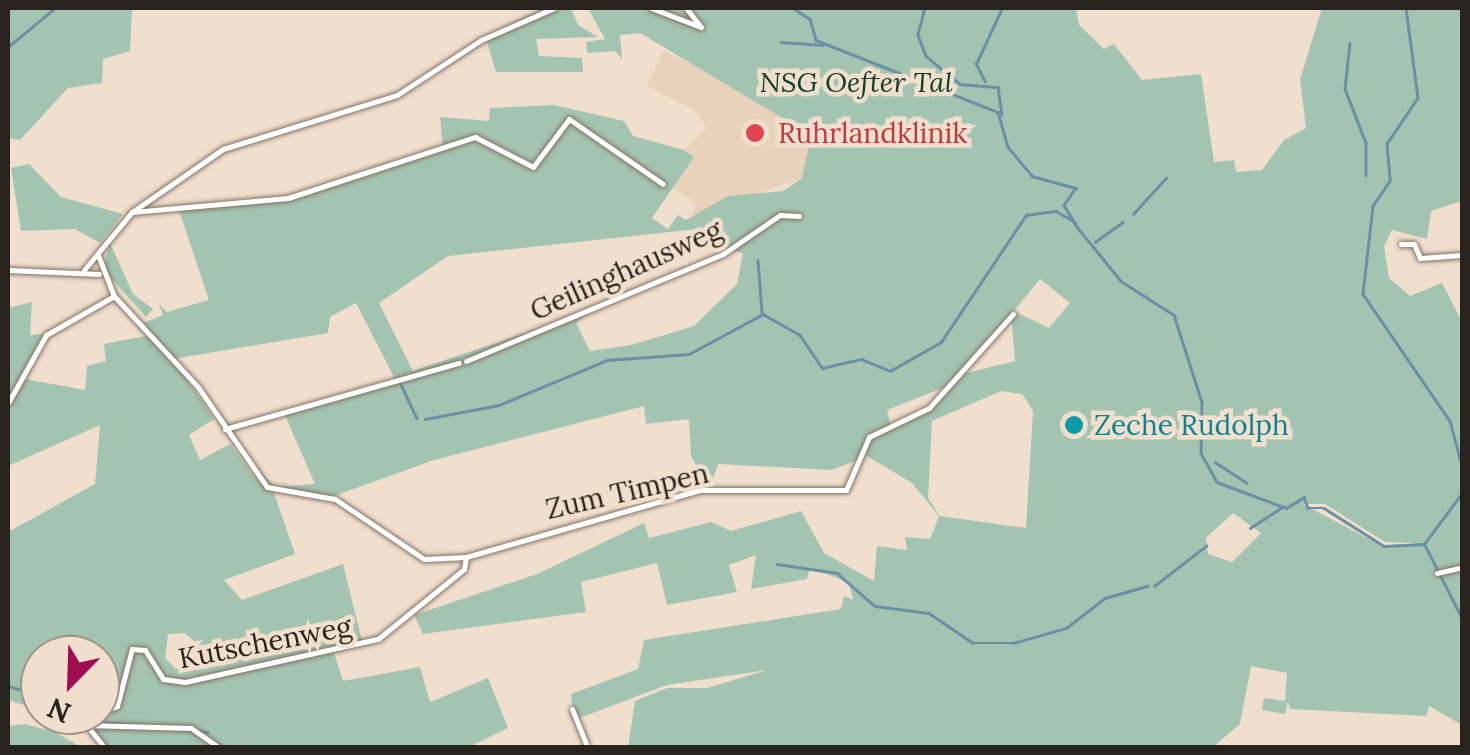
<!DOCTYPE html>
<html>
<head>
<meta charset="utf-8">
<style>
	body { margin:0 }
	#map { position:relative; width:1470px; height:755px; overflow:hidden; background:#f1dfce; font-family:Lora,serif }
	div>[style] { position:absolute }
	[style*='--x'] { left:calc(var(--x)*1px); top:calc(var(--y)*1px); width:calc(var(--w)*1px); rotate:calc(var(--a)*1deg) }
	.built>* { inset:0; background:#e9d2bb }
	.green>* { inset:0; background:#a4c4b2 }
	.stream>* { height:2.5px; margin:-1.25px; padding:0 1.25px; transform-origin:1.25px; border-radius:1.25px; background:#6d8fa5 }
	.roads { filter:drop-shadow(0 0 2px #837364) drop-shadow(0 0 2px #837364) }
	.minor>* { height:5px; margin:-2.5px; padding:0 2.5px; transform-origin:2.5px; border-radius:2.5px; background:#fff }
	.dots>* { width:28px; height:28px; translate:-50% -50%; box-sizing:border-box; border:5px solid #f1dfce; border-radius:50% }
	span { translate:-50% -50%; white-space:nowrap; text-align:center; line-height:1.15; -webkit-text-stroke:9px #f1dfce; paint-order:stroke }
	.park-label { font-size:28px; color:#0d3e29; font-style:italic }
	.health-label { font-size:28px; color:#be3a42 }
	.left { translate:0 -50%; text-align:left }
	.street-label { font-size:28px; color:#29231d }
	.culture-label { font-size:28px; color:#0d838f }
	.frame { position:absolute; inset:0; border:10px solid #29231d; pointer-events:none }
	.north { position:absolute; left:20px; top:635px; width:100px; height:100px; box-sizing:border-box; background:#f1dfce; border:2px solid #a19487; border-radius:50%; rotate:203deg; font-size:28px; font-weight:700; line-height:40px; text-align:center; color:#29231d }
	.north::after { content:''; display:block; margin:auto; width:35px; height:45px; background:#a10d51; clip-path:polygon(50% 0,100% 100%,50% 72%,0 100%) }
</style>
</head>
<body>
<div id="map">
	<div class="built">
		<i style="clip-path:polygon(663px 51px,725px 78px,811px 135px,803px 178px,690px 216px,697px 204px,673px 188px,693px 157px,684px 150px,706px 128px,697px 112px,647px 86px)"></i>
	</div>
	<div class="green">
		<i style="clip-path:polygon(8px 8px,132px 8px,130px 51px,103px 59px,102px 83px,68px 88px,20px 140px,8px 138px)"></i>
		<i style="clip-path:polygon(544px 8px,571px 8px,578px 25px,598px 37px,536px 39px,539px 56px,582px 58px,583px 72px,496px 72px,485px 36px)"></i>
		<i style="clip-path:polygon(evenodd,588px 8px,1076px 8px,1079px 25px,1104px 49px,1114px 44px,1142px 80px,1201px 74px,1214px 162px,1234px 160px,1236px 172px,1262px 170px,1284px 140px,1306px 128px,1300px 79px,1322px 8px,1462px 8px,1462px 201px,1431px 211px,1427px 239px,1392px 230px,1384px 246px,1389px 278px,1410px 296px,1442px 283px,1462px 322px,1462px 725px,1429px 706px,1426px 716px,1290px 709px,1288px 701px,1285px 714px,1262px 710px,1264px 698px,1285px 701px,1287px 673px,1251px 666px,1240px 724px,1213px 747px,628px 747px,635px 701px,667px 688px,707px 688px,767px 670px,667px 685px,574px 720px,571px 694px,638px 669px,644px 640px,841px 609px,844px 596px,853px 600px,849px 583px,810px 567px,807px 579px,751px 589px,756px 555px,729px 565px,737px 592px,667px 605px,657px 563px,581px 582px,586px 612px,423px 634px,414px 615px,537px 574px,644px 523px,649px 538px,711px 522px,731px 531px,801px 511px,824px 553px,874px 581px,877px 546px,907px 550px,905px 537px,930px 539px,939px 516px,912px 483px,867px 456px,832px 470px,718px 464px,710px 489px,691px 456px,689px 419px,646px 424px,644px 406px,434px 460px,334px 496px,268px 487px,249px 462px,276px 487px,315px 484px,284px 413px,396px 381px,356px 303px,330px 317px,328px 333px,173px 359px,214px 419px,189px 435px,200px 460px,230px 444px,254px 477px,274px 493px,295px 554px,224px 580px,242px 600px,343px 564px,363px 645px,334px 653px,343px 681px,420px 667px,430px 702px,488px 678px,508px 728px,467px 748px,103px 747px,82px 725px,53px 715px,100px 715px,100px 655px,40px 655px,40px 710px,8px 700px,8px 532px,95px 484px,100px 425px,8px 466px,8px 308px,32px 302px,30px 335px,45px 334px,25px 379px,85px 390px,87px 366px,106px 361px,104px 344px,146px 336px,168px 355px,143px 323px,163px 315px,159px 304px,167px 312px,209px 300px,179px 210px,280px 200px,443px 148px,440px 117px,489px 121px,490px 108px,554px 105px,624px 121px,633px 136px,684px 150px,694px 157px,652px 218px,668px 229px,678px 215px,686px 220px,728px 196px,783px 191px,802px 178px,811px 135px,640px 33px,620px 35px,622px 59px,615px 51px,587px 53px,586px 42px,605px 39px,588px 8px,707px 228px,726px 240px,723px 248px,743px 253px,737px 284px,694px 326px,631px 345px,590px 351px,576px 323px,593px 310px,413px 371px,379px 303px,448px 256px,707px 228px,588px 8px,1040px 279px,1070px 303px,1049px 328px,1014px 311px,1040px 279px,588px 8px,1011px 313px,1015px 361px,966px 373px,927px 413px,891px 427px,887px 410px,945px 387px,1011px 313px,588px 8px,1001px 391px,1022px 394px,1033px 411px,1026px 528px,940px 516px,928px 498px,932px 421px,1001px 391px,588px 8px,1303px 504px,1325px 504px,1385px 542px,1415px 543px,1384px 547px,1303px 504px,588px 8px,1233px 513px,1261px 533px,1232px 562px,1208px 554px,1206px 538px,1233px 513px,588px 8px,185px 633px,208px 653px,176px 669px,165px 658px,168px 634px,185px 633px)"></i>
		<i style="clip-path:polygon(29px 164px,61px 197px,123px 214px,100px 243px,75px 229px,21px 231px,11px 168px)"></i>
		<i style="clip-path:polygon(110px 243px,133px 294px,153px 309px,146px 317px,103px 269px)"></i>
		<i style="clip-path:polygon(25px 724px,55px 732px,81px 747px,8px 747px,8px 726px)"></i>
	</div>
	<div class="stream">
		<i style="--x:793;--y:8;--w:20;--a:33"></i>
		<i style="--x:810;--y:19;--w:22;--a:74"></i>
		<i style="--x:816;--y:40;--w:196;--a:21.6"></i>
		<i style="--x:998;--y:112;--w:36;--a:74"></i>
		<i style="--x:1008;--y:147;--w:38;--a:50"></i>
		<i style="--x:1032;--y:176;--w:46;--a:15.3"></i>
		<i style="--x:1076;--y:188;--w:21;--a:125"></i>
		<i style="--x:1064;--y:205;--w:27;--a:59"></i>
		<i style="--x:1078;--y:228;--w:68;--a:50.9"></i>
		<i style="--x:1121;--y:281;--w:63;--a:32.7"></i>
		<i style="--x:1174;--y:315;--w:91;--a:72.2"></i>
		<i style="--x:1202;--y:402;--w:51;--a:91.1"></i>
		<i style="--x:1201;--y:453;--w:33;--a:61"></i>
		<i style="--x:1217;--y:482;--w:74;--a:20.6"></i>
		<i style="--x:1286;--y:508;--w:21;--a:-31"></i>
		<i style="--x:1304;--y:497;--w:12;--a:70"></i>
		<i style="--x:1308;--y:508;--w:16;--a:0"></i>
		<i style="--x:1324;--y:508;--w:71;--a:32.3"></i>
		<i style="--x:1384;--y:546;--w:40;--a:-2.9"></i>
		<i style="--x:925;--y:8;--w:28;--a:105"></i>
		<i style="--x:918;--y:35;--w:22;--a:69"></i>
		<i style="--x:926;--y:56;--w:44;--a:39.5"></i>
		<i style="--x:960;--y:84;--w:38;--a:5"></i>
		<i style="--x:998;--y:87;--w:28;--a:82"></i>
		<i style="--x:1406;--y:8;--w:91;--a:82.4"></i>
		<i style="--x:1418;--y:98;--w:55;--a:124"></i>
		<i style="--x:1387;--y:144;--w:37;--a:85"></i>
		<i style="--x:1390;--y:181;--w:30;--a:124"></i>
		<i style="--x:1373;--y:206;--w:89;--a:96.5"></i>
		<i style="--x:1363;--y:294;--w:154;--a:55.6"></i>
		<i style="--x:1450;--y:421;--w:46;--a:74.7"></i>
		<i style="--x:781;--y:42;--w:42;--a:4.1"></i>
		<i style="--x:1350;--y:43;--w:46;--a:96.2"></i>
		<i style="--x:1345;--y:89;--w:58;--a:68.7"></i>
		<i style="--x:1366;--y:143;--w:32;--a:90"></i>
		<i style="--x:8;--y:47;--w:61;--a:-39.7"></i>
		<i style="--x:985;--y:82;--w:20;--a:-117"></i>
		<i style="--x:976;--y:64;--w:62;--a:-65.1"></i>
		<i style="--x:1133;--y:214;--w:49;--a:-47.5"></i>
		<i style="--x:1095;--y:242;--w:34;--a:-36"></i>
		<i style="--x:758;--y:260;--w:52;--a:85.6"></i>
		<i style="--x:400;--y:382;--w:40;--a:65"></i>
		<i style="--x:425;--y:419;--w:75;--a:-10.7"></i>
		<i style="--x:499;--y:405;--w:117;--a:-22.6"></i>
		<i style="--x:607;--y:360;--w:82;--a:-4.2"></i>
		<i style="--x:689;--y:354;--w:84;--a:-28.4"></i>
		<i style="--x:763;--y:314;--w:43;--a:29.6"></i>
		<i style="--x:800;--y:335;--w:40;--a:56"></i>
		<i style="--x:822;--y:368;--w:40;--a:-13"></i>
		<i style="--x:861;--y:359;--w:31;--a:22"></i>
		<i style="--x:890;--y:371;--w:59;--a:-29.6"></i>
		<i style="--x:941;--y:342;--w:153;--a:-56.2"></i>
		<i style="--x:1026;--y:215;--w:30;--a:-8"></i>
		<i style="--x:1056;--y:211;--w:22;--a:30"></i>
		<i style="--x:1215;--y:462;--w:38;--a:33"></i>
		<i style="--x:1462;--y:468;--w:14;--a:90"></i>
		<i style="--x:1250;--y:528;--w:40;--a:-32.9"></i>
		<i style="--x:1424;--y:544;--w:64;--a:-53.3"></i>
		<i style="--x:1425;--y:545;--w:82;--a:63.1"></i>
		<i style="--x:777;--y:564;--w:61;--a:8.5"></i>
		<i style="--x:837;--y:573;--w:50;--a:41"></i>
		<i style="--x:875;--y:606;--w:54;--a:7.4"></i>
		<i style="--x:929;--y:613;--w:53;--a:34.3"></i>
		<i style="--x:973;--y:643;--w:40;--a:0"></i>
		<i style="--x:1013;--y:643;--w:55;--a:-15.8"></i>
		<i style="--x:1066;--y:628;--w:49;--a:-37.6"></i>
		<i style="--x:1105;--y:598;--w:44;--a:-15.9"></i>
		<i style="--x:1154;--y:586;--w:66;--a:-37.6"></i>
		<i style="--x:8;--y:686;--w:33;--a:16"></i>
		<i style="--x:72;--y:715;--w:6;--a:18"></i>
		<i style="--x:91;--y:721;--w:117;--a:5.4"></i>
	</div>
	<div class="roads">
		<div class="minor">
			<i style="--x:651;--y:8;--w:53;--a:20.8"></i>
			<i style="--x:701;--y:27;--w:24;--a:-128"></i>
			<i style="--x:132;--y:212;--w:157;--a:-5.1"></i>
			<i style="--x:288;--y:198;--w:197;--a:-18.1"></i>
			<i style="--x:475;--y:137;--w:65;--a:27.3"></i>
			<i style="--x:533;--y:167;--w:60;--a:-53.1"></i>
			<i style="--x:569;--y:119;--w:114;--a:34.7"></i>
			<i style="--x:1401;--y:244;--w:13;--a:0"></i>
			<i style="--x:1414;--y:244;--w:15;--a:67"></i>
			<i style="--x:1420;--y:258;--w:42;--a:-4.1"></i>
			<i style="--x:98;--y:255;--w:44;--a:68.7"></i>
			<i style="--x:114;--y:296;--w:124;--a:47.3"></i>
			<i style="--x:198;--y:387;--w:121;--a:55.4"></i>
			<i style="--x:267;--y:487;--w:69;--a:10"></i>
			<i style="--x:335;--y:499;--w:107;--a:34"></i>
			<i style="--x:424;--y:559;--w:42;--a:-2.7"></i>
			<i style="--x:8;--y:270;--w:91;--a:2.5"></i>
			<i style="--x:84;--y:270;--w:75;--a:-50.4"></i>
			<i style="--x:132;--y:212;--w:111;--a:-34.7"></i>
			<i style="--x:223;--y:149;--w:182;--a:-17.2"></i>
			<i style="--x:397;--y:95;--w:100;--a:-33.2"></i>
			<i style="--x:481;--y:40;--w:80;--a:-23.7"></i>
			<i style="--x:466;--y:361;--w:278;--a:-22.6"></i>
			<i style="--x:723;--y:254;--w:69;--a:-34.4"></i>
			<i style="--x:780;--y:215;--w:19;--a:3"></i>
			<i style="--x:8;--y:403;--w:78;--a:-60.8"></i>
			<i style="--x:46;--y:335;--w:78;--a:-29.8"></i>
			<i style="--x:225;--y:429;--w:243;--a:-15.8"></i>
			<i style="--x:466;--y:557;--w:243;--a:-16"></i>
			<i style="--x:700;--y:490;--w:146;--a:0"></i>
			<i style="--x:846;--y:490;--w:58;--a:-66.5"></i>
			<i style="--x:869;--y:437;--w:67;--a:-25.8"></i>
			<i style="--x:929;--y:408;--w:126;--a:-48.2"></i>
			<i style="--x:1437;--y:573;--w:26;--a:-13"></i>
			<i style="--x:572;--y:709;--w:38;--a:68"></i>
			<i style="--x:100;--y:712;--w:18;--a:-19"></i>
			<i style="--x:117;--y:706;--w:59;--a:-75.3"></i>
			<i style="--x:132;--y:649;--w:13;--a:4"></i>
			<i style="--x:145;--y:650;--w:34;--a:58"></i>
			<i style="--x:163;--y:679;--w:22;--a:8"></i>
			<i style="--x:185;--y:682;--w:198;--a:-12.6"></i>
			<i style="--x:378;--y:639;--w:111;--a:-39.1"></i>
			<i style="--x:464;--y:569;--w:12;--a:-81"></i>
			<i style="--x:86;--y:725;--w:105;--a:1.6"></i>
			<i style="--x:191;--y:728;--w:35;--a:35"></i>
			<i style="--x:86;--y:725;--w:10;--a:-90"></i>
			<i style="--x:88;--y:727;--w:27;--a:51"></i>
		</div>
	</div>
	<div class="dots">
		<i style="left:755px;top:133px;background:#e0444e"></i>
		<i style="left:1074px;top:425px;background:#0f9aa8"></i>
	</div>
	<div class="park-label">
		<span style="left:856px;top:82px">NSG Oefter Tal</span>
	</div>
	<div class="health-label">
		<span class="left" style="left:778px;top:133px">Ruhrlandklinik</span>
	</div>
	<div class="street-label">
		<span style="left:626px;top:270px;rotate:-24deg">Geilinghausweg</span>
		<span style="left:627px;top:491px;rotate:-13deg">Zum Timpen</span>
		<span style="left:265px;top:642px;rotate:-11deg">Kutschenweg</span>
	</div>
	<div class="culture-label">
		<span class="left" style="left:1094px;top:425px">Zeche Rudolph</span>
	</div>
	<div class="frame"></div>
	<div class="north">N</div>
</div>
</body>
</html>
